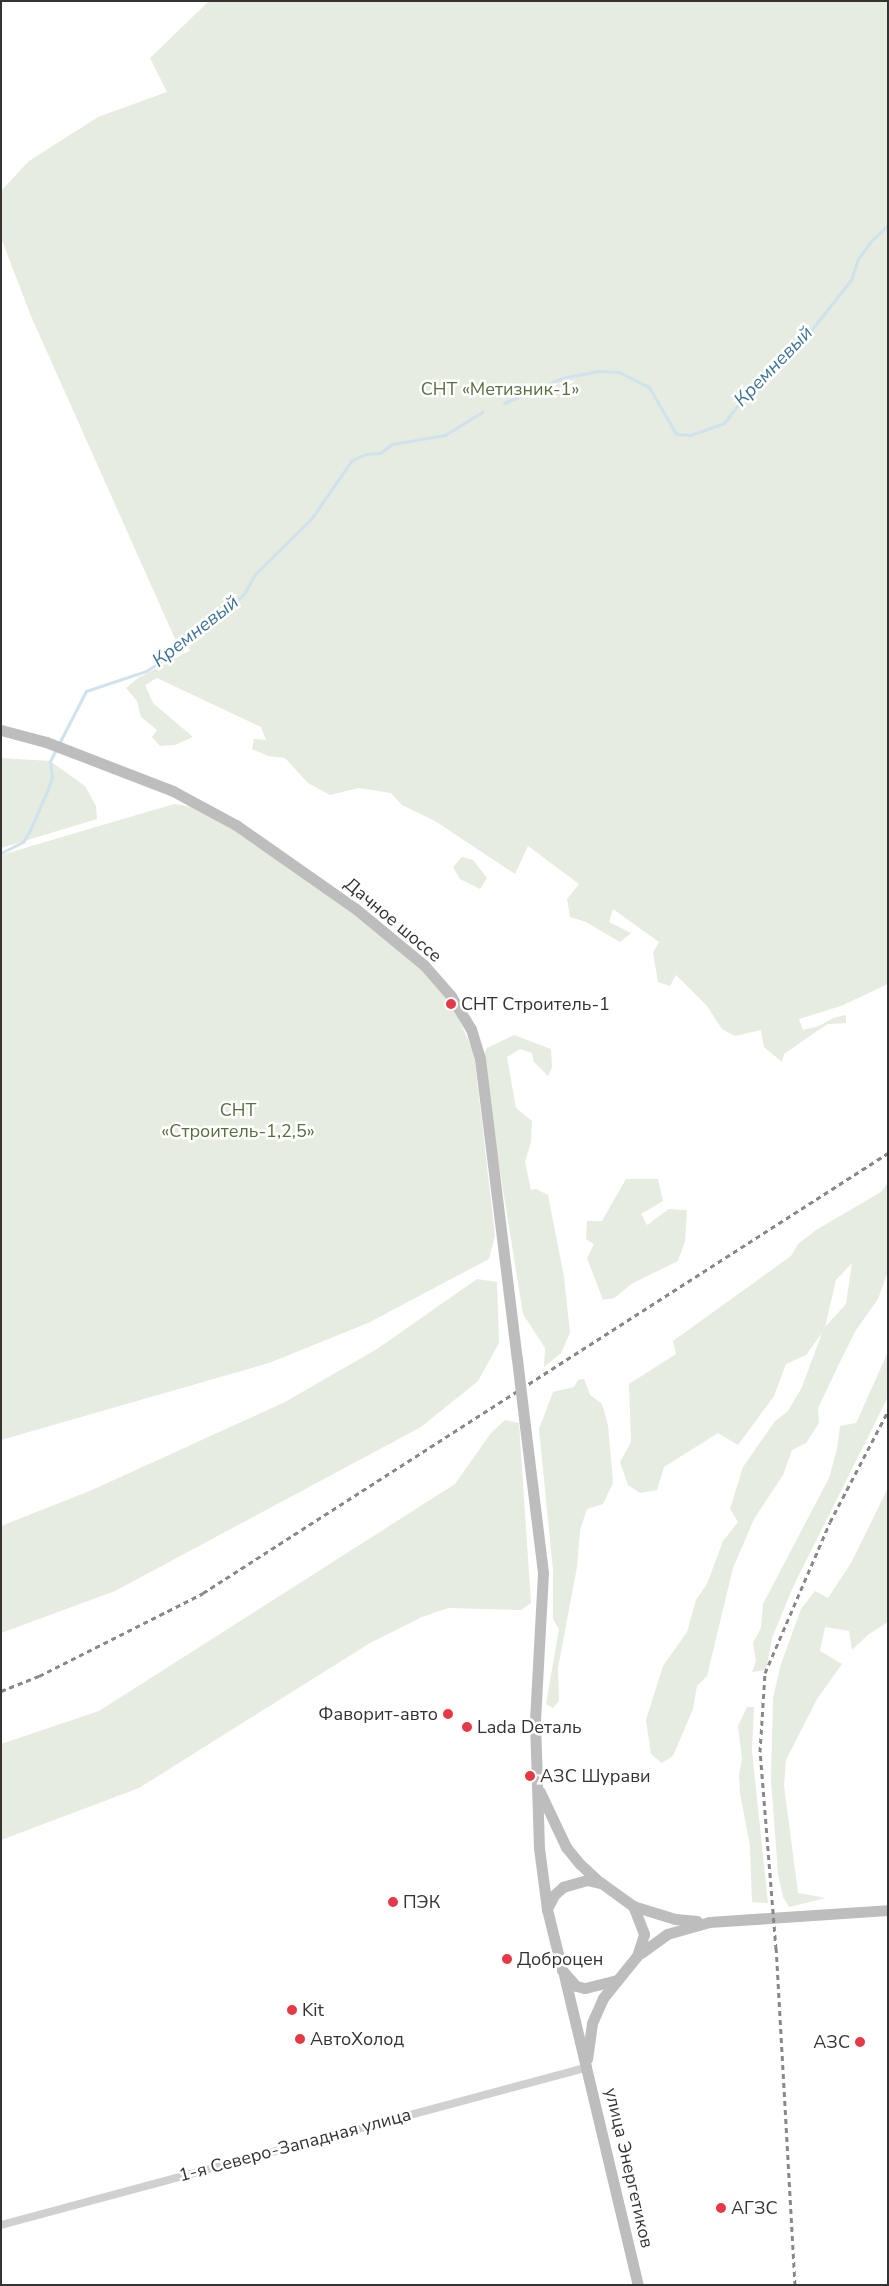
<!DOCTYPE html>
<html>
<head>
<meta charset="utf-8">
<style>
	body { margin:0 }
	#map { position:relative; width:889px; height:2286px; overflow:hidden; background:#fff; font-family:"Nunito Sans",sans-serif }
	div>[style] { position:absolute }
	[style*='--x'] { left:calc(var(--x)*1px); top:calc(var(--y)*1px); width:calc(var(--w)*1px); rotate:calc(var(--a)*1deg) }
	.green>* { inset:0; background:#e6ecdf }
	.stream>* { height:3px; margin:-1.5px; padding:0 1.5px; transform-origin:1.5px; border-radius:1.5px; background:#cfe2ee }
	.minor>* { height:8px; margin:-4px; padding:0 4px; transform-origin:4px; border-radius:4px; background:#d0d0d0 }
	.secondary>* { height:11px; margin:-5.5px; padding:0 5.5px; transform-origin:5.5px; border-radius:5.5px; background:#bdbdbd }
	.rail>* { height:3px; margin-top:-1.5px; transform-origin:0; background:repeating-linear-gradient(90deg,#888 0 5px,transparent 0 9px) }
	.secondary-bridge>* { height:11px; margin:-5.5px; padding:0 5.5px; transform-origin:5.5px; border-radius:5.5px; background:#bdbdbd }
	.dots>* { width:14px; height:14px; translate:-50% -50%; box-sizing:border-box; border:2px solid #fff; border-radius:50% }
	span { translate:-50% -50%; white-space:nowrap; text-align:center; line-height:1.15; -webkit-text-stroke:5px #fff; paint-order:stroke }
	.park-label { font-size:18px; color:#56703f }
	.street-label { font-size:18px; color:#333 }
	.poi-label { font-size:18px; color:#333 }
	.left { translate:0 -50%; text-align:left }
	.right { translate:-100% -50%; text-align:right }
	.water-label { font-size:19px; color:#3f7597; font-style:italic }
	.frame { position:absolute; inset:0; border:2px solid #333; pointer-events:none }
</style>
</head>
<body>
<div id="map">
	<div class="green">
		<i style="clip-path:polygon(209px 1px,888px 1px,888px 984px,841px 1006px,799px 1019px,803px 1030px,819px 1026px,833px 1018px,846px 1015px,846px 1023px,828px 1024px,817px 1031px,784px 1054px,782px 1062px,764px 1047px,761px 1030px,735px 1036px,722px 1029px,707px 1006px,676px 975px,670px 986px,658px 982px,653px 953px,659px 942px,613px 909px,609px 922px,631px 933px,620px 942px,586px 922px,570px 917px,567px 899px,579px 884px,528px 846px,515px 874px,435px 821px,402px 805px,391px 793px,359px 788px,330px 795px,308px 783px,285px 758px,268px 756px,252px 749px,254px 739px,266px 740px,261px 727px,157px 678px,145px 685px,153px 703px,193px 737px,175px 745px,160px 746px,152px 737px,157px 730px,141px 717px,137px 701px,126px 688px,138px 678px,191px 650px,176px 641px,31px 316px,1px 238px,1px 191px,29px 161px,98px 117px,167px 92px,150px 58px)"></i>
		<i style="clip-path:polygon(1px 758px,50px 761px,85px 786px,96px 806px,97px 819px,1px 848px)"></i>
		<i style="clip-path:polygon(174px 804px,198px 808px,292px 865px,412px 958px,453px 1006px,474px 1053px,495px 1236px,489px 1259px,368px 1323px,269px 1363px,1px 1440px,1px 855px)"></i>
		<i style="clip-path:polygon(462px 857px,473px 860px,487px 878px,480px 889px,460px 879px,453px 867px)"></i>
		<i style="clip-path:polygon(514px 1035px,551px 1049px,552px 1067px,548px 1076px,534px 1062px,532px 1053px,520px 1049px,507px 1057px,516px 1108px,532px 1121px,531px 1142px,525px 1162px,531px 1190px,536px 1189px,548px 1195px,564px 1277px,570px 1333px,561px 1353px,544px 1367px,545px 1348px,523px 1314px,482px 1059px,487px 1048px)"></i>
		<i style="clip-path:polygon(626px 1179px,658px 1179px,663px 1201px,641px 1214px,647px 1225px,669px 1209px,687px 1210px,685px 1241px,678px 1261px,633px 1283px,614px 1298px,603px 1300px,587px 1258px,594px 1244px,586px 1239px,587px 1221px,602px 1221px)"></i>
		<i style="clip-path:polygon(evenodd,888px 1183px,888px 1271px,878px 1299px,856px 1330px,838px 1366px,818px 1408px,819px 1423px,806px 1443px,792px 1450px,783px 1475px,754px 1519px,733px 1568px,707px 1676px,697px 1686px,693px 1709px,673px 1756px,662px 1763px,651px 1754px,646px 1720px,663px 1666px,687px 1632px,696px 1600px,707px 1584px,723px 1541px,738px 1522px,730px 1509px,743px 1467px,775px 1421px,788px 1411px,802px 1387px,822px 1333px,806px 1355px,786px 1364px,774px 1396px,738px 1445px,718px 1433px,664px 1467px,657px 1490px,640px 1493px,628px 1485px,620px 1462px,631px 1442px,629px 1384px,676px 1354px,673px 1341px,791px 1256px,798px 1244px,816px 1230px,881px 1192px,888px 1183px,852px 1263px,846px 1304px,825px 1327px,836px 1280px,852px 1263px)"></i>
		<i style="clip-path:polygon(477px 1279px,497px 1282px,499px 1343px,478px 1381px,421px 1427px,115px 1591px,1px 1633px,1px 1526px,92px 1490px,285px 1402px,377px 1349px)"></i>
		<i style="clip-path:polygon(888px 1352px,888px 1397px,793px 1587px,772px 1638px,766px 1670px,752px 1672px,756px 1661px,753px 1643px,761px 1628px,763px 1604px,829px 1478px,837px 1449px,840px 1426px,856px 1423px)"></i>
		<i style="clip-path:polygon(584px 1379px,590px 1395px,602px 1404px,608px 1425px,613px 1483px,603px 1504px,587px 1509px,580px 1530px,577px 1567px,558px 1668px,559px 1701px,553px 1708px,546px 1704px,559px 1629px,553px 1619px,553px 1571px,539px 1429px,553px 1392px,574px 1387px,578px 1380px)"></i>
		<i style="clip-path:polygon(505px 1420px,519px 1423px,531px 1603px,521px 1610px,448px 1608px,422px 1617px,370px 1643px,139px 1788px,1px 1840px,1px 1744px,99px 1711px,455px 1484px,491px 1433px)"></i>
		<i style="clip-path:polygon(888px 1488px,888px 1622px,869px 1634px,852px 1650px,849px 1631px,825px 1627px,820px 1651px,842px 1664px,817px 1699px,786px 1760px,784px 1786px,798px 1893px,826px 1898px,789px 1907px,783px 1897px,778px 1874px,771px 1779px,773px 1698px,781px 1664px,801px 1609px,815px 1591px,828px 1598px,851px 1563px)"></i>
		<i style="clip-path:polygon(747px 1707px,754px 1707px,752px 1751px,768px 1903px,752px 1902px,750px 1846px,740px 1793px,739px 1776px,742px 1758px,738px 1726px)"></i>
	</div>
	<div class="stream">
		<i style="--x:504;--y:403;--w:63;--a:-23.3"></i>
		<i style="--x:562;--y:378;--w:37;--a:-11"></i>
		<i style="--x:598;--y:371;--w:21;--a:3"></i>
		<i style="--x:619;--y:372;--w:34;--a:27"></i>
		<i style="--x:649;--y:387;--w:54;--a:60.1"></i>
		<i style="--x:676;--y:434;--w:14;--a:4"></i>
		<i style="--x:690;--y:435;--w:36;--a:-19"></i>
		<i style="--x:724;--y:423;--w:49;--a:-52.4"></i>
		<i style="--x:754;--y:384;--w:67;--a:-42"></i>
		<i style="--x:804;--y:339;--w:75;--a:-51.5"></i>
		<i style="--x:851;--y:280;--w:22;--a:-72"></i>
		<i style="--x:858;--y:259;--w:24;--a:-54"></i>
		<i style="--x:872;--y:240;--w:22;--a:-43"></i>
		<i style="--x:1;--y:853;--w:25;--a:-27"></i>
		<i style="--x:23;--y:842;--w:14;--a:-60"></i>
		<i style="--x:30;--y:830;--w:45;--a:-66.3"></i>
		<i style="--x:48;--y:789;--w:13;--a:-72"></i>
		<i style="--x:52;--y:777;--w:16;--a:-97"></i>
		<i style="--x:50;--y:761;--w:79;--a:-62.8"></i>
		<i style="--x:86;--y:691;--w:63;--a:-18.4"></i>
		<i style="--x:146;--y:671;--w:34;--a:-32"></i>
		<i style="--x:175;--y:653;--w:28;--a:-46"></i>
		<i style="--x:194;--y:633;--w:47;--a:-36.4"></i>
		<i style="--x:232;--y:605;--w:16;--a:-43"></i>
		<i style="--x:244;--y:594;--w:23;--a:-61"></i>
		<i style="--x:255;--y:574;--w:78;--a:-44.5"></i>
		<i style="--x:311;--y:519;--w:72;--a:-55.2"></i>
		<i style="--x:352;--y:460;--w:15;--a:-23"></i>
		<i style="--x:366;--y:454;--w:14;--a:-4"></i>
		<i style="--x:380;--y:453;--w:15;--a:-37"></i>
		<i style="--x:392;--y:444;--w:54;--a:-9.6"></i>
		<i style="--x:445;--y:435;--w:44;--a:-31.9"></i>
	</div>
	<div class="minor">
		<i style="--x:1;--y:2225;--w:608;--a:-15.06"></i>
	</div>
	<div class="secondary">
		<i style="--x:1;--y:730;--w:47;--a:14.9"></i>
		<i style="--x:46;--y:742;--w:136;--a:21.1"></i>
		<i style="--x:173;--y:791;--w:72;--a:28.4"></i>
		<i style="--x:236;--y:825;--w:146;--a:35"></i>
		<i style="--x:356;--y:909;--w:88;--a:39.5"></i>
		<i style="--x:424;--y:965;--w:41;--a:48.9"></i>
		<i style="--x:451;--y:996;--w:39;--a:59"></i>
		<i style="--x:471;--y:1029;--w:31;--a:73"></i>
		<i style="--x:480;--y:1059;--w:302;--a:83"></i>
		<i style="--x:525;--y:1426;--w:148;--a:83"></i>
		<i style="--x:543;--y:1573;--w:148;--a:93.1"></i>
		<i style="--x:535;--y:1721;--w:127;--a:88.2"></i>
		<i style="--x:539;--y:1848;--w:62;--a:82.5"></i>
		<i style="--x:540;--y:1792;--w:61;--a:64.7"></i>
		<i style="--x:566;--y:1847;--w:22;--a:51"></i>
		<i style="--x:580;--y:1864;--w:26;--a:43"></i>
		<i style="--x:633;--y:1906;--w:44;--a:17.2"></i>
		<i style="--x:675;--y:1919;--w:22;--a:5"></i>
		<i style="--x:641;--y:1953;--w:32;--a:-36"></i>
		<i style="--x:667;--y:1934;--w:44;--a:-15.9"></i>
		<i style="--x:709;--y:1922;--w:179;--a:-3.8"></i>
		<i style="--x:564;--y:1975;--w:319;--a:76.6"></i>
		<i style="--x:587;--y:2059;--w:36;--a:-82"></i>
		<i style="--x:592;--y:2023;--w:27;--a:-66"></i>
		<i style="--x:603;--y:1998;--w:54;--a:-51"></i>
		<i style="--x:637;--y:1956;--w:23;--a:-72"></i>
		<i style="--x:644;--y:1934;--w:30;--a:-111"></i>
		<i style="--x:633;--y:1906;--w:39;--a:-144"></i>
		<i style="--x:601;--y:1883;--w:14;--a:-168"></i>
		<i style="--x:587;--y:1880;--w:25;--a:164"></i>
		<i style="--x:563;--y:1887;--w:12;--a:138"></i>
		<i style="--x:554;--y:1895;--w:16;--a:117"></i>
		<i style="--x:547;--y:1909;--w:63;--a:76.2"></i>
		<i style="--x:562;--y:1970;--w:21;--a:49"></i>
		<i style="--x:576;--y:1986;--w:9;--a:13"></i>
		<i style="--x:585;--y:1988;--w:32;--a:-14"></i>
	</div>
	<div class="rail">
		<i style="--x:1;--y:1691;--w:41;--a:-21.5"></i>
		<i style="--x:39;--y:1676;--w:184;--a:-26.8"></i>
		<i style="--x:203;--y:1593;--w:814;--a:-32.71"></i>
		<i style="--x:795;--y:2285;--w:337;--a:-93.2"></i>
		<i style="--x:776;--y:1949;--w:198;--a:-94.6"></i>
		<i style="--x:760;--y:1752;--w:79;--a:-86.4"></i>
		<i style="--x:765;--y:1673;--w:164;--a:-66.7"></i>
		<i style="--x:830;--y:1522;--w:125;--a:-62.4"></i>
	</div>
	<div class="secondary-bridge">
		<i style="--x:517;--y:1359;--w:67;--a:83.2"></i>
	</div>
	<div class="dots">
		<i style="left:451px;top:1004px;background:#e63946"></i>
		<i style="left:448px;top:1714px;background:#e63946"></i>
		<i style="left:467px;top:1727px;background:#e63946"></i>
		<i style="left:530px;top:1776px;background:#e63946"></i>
		<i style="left:393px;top:1902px;background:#e63946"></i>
		<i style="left:507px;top:1959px;background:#e63946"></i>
		<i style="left:292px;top:2010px;background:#e63946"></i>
		<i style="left:300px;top:2039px;background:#e63946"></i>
		<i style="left:860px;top:2042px;background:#e63946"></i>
		<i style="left:721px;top:2208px;background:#e63946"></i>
	</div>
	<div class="park-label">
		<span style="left:500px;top:389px">СНТ «Метизник-1»</span>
		<span style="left:238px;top:1121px">СНТ<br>«Строитель-1,2,5»</span>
	</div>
	<div class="street-label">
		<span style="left:393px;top:920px;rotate:40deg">Дачное шоссе</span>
		<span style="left:295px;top:2145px;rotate:-15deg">1-я Северо-Западная улица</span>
		<span style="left:629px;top:2168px;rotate:77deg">улица Энергетиков</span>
	</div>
	<div class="poi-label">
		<span class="left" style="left:461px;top:1004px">СНТ Строитель-1</span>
		<span class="right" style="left:438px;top:1714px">Фаворит-авто</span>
		<span class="left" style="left:477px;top:1727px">Lada Dеталь</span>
		<span class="left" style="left:540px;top:1776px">АЗС Шурави</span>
		<span class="left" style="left:403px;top:1902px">ПЭК</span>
		<span class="left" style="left:517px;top:1959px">Доброцен</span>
		<span class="left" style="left:302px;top:2010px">Kit</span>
		<span class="left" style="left:310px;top:2039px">АвтоХолод</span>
		<span class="right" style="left:850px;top:2042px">АЗС</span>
		<span class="left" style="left:731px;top:2208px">АГЗС</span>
	</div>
	<div class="water-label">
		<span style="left:774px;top:367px;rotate:-46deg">Кремневый</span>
		<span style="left:196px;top:632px;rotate:-38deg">Кремневый</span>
	</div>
	<div class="frame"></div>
</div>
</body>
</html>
